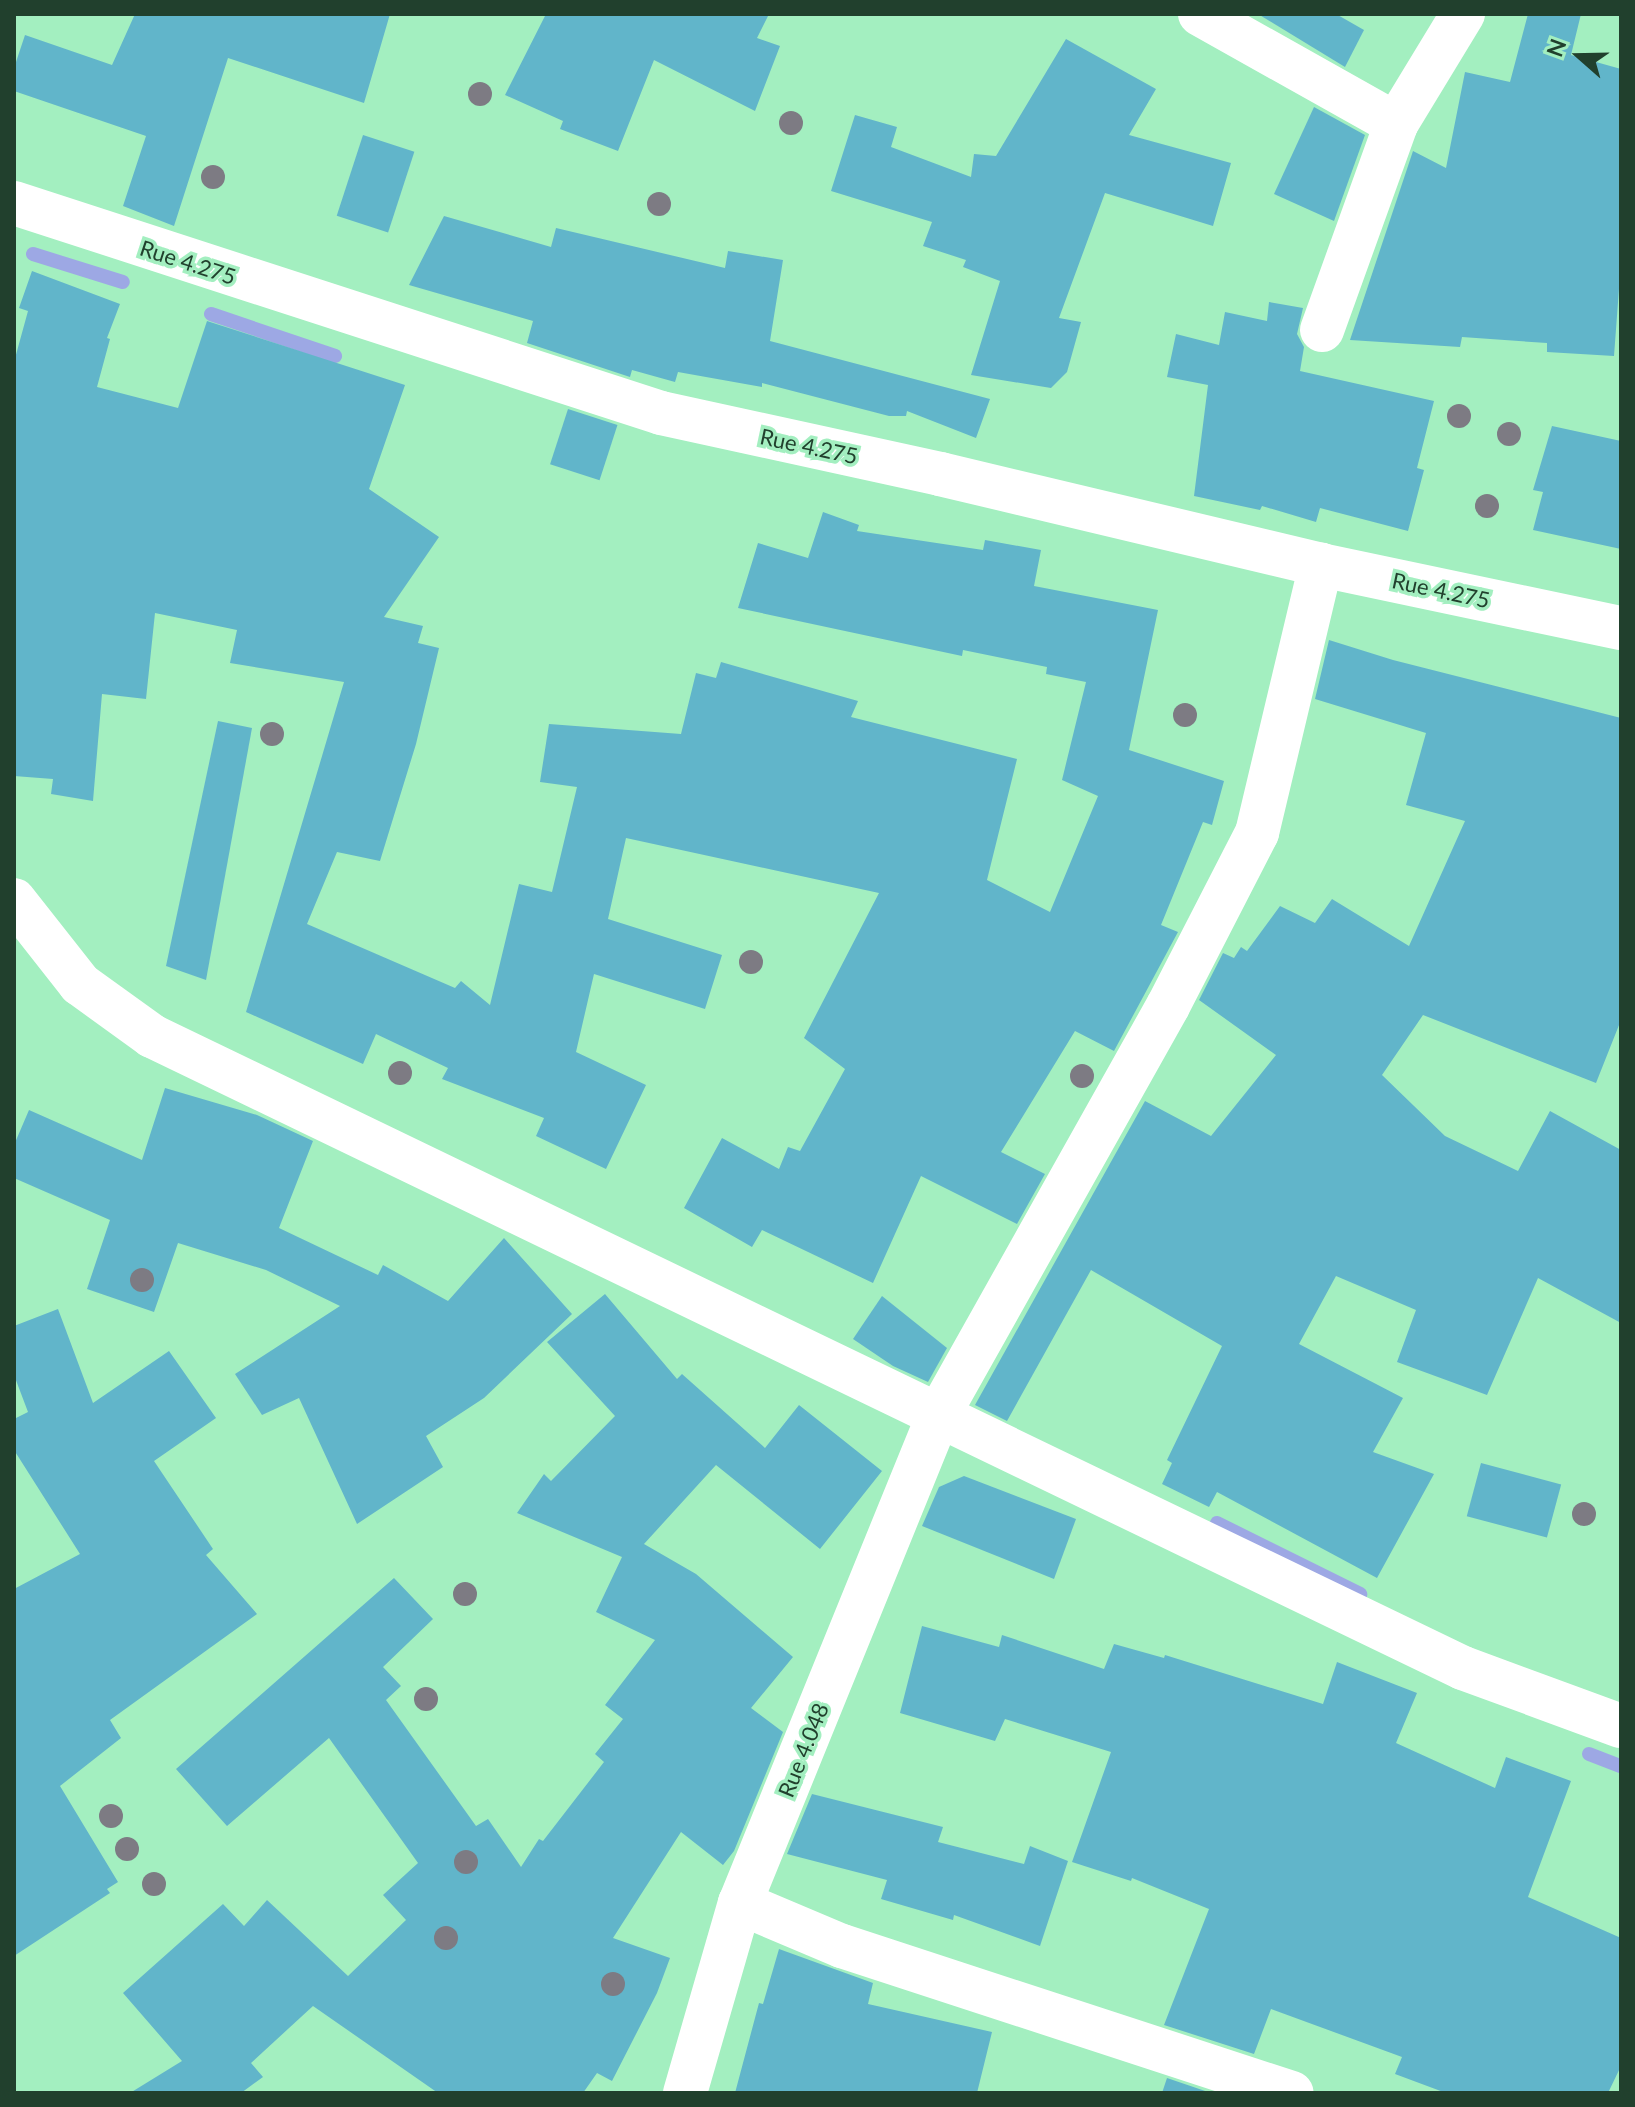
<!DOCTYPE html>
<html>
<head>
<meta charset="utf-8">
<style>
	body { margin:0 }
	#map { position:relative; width:1635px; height:2107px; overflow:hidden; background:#a3efc0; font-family:Lato,sans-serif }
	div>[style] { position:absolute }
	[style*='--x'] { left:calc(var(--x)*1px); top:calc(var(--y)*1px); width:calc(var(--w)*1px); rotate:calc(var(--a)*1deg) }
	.stream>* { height:14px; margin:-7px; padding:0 7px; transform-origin:7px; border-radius:7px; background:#9da8e4 }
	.building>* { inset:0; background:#61b5ca; transform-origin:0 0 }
	.minor>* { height:44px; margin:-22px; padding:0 22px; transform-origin:22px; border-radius:22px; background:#fff }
	.trees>* { width:24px; height:24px; margin:-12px; border-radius:50%; background:#7d7b83 }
	span { translate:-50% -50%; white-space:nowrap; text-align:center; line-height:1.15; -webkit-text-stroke:7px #a3efc0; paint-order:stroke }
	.street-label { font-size:22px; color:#21402d }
	.frame { position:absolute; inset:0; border:16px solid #21402d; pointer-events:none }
	.north { position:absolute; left:1539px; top:16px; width:80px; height:80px; -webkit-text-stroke:6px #a3efc0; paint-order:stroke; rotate:290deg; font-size:22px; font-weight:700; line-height:32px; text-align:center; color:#21402d }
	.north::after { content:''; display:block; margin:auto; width:28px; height:36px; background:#21402d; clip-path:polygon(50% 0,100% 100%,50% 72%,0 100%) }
</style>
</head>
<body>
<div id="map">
	<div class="stream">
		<i style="--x:33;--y:254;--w:94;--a:17.3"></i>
		<i style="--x:211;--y:314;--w:131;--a:18.7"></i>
		<i style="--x:1217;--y:1523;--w:160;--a:26.4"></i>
		<i style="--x:1589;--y:1754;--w:34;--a:21"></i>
	</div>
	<div class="building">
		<i style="clip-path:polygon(135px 14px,390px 14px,364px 103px,228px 58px,174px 226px,123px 206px,146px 136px,14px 91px,14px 68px,25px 35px,112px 65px)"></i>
		<i style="clip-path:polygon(546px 14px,769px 14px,757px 38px,780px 46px,755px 111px,654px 60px,618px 151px,560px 129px,563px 121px,505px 95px)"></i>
		<i style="clip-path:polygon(1258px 14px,1336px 14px,1364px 30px,1345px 67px)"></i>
		<i style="clip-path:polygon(1528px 14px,1581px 14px,1571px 55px,1621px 69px,1621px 262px,1614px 356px,1547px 352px,1547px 343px,1462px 337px,1460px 347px,1350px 340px,1413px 151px,1446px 168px,1465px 72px,1510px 82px)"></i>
		<i style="clip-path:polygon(1066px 39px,1156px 89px,1129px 135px,1231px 163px,1213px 226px,1105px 193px,1059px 318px,1081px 322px,1067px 372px,1051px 388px,971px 375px,1000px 281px,963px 267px,966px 260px,923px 246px,932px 222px,831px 191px,855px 115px,897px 127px,891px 147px,971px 177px,974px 154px,996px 156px)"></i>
		<i style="clip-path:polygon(1314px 107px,1365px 135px,1334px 221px,1274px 194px)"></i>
		<i style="left:363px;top:135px;width:54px;height:85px;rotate:18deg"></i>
		<i style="clip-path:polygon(444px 216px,551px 247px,556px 228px,725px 268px,728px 251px,783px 260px,770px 341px,990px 399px,976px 438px,907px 411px,906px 416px,889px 416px,762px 383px,762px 387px,678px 372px,675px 382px,632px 370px,630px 377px,527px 343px,533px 321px,409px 285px)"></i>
		<i style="clip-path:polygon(32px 271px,120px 304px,107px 338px,110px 339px,97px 387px,178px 408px,207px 321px,405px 385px,369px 489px,439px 537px,384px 617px,423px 626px,418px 643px,439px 648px,416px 744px,380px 861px,337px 852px,307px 924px,455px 988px,461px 981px,490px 1005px,519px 884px,552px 892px,577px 787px,540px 782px,549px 724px,681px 734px,696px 673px,716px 678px,721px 662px,858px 701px,851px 717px,1017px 759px,987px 880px,1050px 912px,1098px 796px,1062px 780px,1086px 682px,1046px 674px,1047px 667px,963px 650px,962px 656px,738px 608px,758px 543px,808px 558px,823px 512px,859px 525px,857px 531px,983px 550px,985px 540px,1041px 550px,1034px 586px,1158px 610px,1129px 750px,1224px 781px,1212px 825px,1203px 822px,1161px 925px,1178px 932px,1114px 1051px,1075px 1031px,1001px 1152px,1045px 1174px,1017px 1224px,921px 1176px,873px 1283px,762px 1230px,752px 1247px,684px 1208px,722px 1138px,779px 1169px,788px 1147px,800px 1151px,845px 1069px,804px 1038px,879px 893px,626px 838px,608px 919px,722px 955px,705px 1009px,594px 974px,576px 1052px,646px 1085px,606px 1169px,536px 1136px,544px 1118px,442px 1079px,448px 1068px,376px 1034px,363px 1064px,246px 1012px,344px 682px,230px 663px,237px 630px,155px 613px,146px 699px,102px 694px,93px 801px,51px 794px,53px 779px,14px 776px,14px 362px,28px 311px,19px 308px)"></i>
		<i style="clip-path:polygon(1269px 302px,1303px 308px,1297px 334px,1304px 347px,1300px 371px,1434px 401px,1417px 468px,1424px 470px,1408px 531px,1320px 508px,1316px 522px,1262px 506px,1260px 510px,1194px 496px,1208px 385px,1167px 377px,1176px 334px,1219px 345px,1225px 312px,1267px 321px)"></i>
		<i style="left:568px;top:409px;width:52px;height:58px;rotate:18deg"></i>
		<i style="clip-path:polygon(1552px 426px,1621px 441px,1621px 549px,1533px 530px,1543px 492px,1533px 490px)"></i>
		<i style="clip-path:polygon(1329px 640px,1393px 660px,1621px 718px,1621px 1020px,1596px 1083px,1423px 1015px,1382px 1075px,1445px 1136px,1518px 1171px,1550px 1111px,1621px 1150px,1621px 1323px,1538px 1278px,1487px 1395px,1397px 1362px,1416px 1310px,1336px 1276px,1299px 1344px,1403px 1398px,1373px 1452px,1434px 1474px,1377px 1578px,1217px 1492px,1209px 1507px,1162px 1484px,1172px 1463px,1167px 1460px,1222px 1346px,1091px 1270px,1007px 1421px,975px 1405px,1145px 1101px,1211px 1136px,1276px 1055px,1199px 1000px,1223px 953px,1234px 958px,1241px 947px,1247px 951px,1280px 906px,1315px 923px,1332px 899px,1409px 946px,1465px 821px,1406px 805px,1426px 733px,1315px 699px)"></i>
		<i style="clip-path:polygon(218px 721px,252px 728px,206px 980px,166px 966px)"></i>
		<i style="clip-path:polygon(165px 1088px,257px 1115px,313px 1141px,279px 1228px,378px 1275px,383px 1265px,448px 1301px,504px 1238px,572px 1314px,484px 1398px,426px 1436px,443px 1467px,357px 1524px,299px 1398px,262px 1415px,235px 1374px,340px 1306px,266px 1270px,178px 1243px,154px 1312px,87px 1289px,110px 1220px,14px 1178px,14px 1145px,29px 1110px,142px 1160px)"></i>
		<i style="clip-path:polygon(605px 1294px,677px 1379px,682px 1374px,765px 1448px,799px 1405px,882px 1471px,820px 1549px,716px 1465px,644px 1544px,696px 1574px,793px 1657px,751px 1708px,783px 1732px,734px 1851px,723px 1865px,681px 1832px,613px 1938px,670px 1958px,657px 1993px,612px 2081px,597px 2073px,583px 2093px,438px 2093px,313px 2006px,251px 2063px,263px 2077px,241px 2093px,130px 2093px,182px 2061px,123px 1993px,223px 1904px,244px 1926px,267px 1900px,348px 1976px,406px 1920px,383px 1895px,418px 1863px,329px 1738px,227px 1826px,176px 1769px,394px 1578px,433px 1619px,383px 1667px,401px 1686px,386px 1700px,476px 1826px,488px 1819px,521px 1867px,539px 1839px,543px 1841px,604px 1762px,595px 1754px,623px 1719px,605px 1705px,655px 1640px,596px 1612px,622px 1557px,517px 1513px,544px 1474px,551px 1481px,615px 1416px,547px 1342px)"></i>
		<i style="clip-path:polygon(882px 1296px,947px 1348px,928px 1382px,893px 1366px,853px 1339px)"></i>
		<i style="clip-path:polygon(58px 1309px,93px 1403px,169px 1351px,216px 1418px,154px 1461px,213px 1549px,206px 1555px,257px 1614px,110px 1720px,121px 1738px,60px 1786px,118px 1882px,107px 1889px,110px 1893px,14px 1956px,14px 1589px,80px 1554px,14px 1450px,14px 1419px,28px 1412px,14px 1375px,14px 1326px)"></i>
		<i style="left:1481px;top:1463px;width:83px;height:55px;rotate:15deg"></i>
		<i style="clip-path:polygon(964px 1476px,1076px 1519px,1054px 1579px,922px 1526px,939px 1487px)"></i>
		<i style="clip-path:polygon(922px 1626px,999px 1647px,1002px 1635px,1104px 1669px,1114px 1644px,1164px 1658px,1165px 1655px,1323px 1704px,1337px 1662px,1417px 1693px,1396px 1743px,1495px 1788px,1506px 1757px,1571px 1781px,1528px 1897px,1621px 1938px,1621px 2066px,1608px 2093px,1446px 2093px,1395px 2074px,1402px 2057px,1271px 2009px,1254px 2054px,1164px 2025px,1209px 1909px,1132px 1878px,1131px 1881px,1072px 1862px,1111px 1752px,1005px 1719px,995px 1741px,900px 1713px)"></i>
		<i style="clip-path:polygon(812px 1794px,943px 1827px,938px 1842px,1024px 1864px,1030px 1846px,1068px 1861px,1040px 1946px,954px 1915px,953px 1920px,881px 1899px,887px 1880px,787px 1854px)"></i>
		<i style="clip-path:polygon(779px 1949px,873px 1983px,868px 2004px,992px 2032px,977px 2093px,735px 2093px,759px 2003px,763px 2004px)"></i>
		<i style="clip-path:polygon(1167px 2078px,1211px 2093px,1162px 2093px)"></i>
	</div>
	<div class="minor">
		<i style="--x:1200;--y:14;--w:225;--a:29.3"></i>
		<i style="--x:14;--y:203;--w:680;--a:17.98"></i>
		<i style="--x:661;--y:413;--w:286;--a:12.3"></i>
		<i style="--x:940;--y:474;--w:392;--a:13.4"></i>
		<i style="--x:1321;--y:565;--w:307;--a:11.9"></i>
		<i style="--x:1322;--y:330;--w:219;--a:-70.2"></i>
		<i style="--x:1396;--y:124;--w:129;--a:-58.7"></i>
		<i style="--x:14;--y:900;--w:107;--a:51.8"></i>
		<i style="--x:80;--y:984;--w:89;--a:35.8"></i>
		<i style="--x:152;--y:1036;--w:1455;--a:25.74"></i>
		<i style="--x:1463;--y:1668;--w:168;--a:20.2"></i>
		<i style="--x:740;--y:1903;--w:111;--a:22.9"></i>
		<i style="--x:842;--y:1946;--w:473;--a:18.1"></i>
		<i style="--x:685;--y:2093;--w:198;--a:-73.9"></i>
		<i style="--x:740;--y:1903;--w:528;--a:-67.86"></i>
		<i style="--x:939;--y:1414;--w:468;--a:-60.7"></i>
		<i style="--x:1168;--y:1006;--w:195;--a:-62.8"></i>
		<i style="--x:1257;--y:833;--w:276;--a:-76.6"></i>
	</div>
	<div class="trees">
		<i style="left:480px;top:94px"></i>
		<i style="left:791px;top:123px"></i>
		<i style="left:213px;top:177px"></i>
		<i style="left:659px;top:204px"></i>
		<i style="left:1459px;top:416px"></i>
		<i style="left:1509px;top:434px"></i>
		<i style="left:1487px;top:506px"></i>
		<i style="left:1185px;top:715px"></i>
		<i style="left:272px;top:734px"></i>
		<i style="left:751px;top:962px"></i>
		<i style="left:400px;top:1073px"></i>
		<i style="left:1082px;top:1076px"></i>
		<i style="left:142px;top:1280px"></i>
		<i style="left:1584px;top:1514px"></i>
		<i style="left:465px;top:1594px"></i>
		<i style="left:426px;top:1699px"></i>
		<i style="left:111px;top:1816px"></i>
		<i style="left:127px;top:1849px"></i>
		<i style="left:466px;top:1862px"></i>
		<i style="left:154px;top:1884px"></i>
		<i style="left:446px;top:1938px"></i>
		<i style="left:613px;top:1984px"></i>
	</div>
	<div class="street-label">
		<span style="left:188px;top:262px;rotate:18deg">Rue 4.275</span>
		<span style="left:809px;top:446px;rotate:12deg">Rue 4.275</span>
		<span style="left:1441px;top:590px;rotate:12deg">Rue 4.275</span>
		<span style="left:803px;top:1750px;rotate:-68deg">Rue 4.048</span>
	</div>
	<div class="frame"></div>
	<div class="north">N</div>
</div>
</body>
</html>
